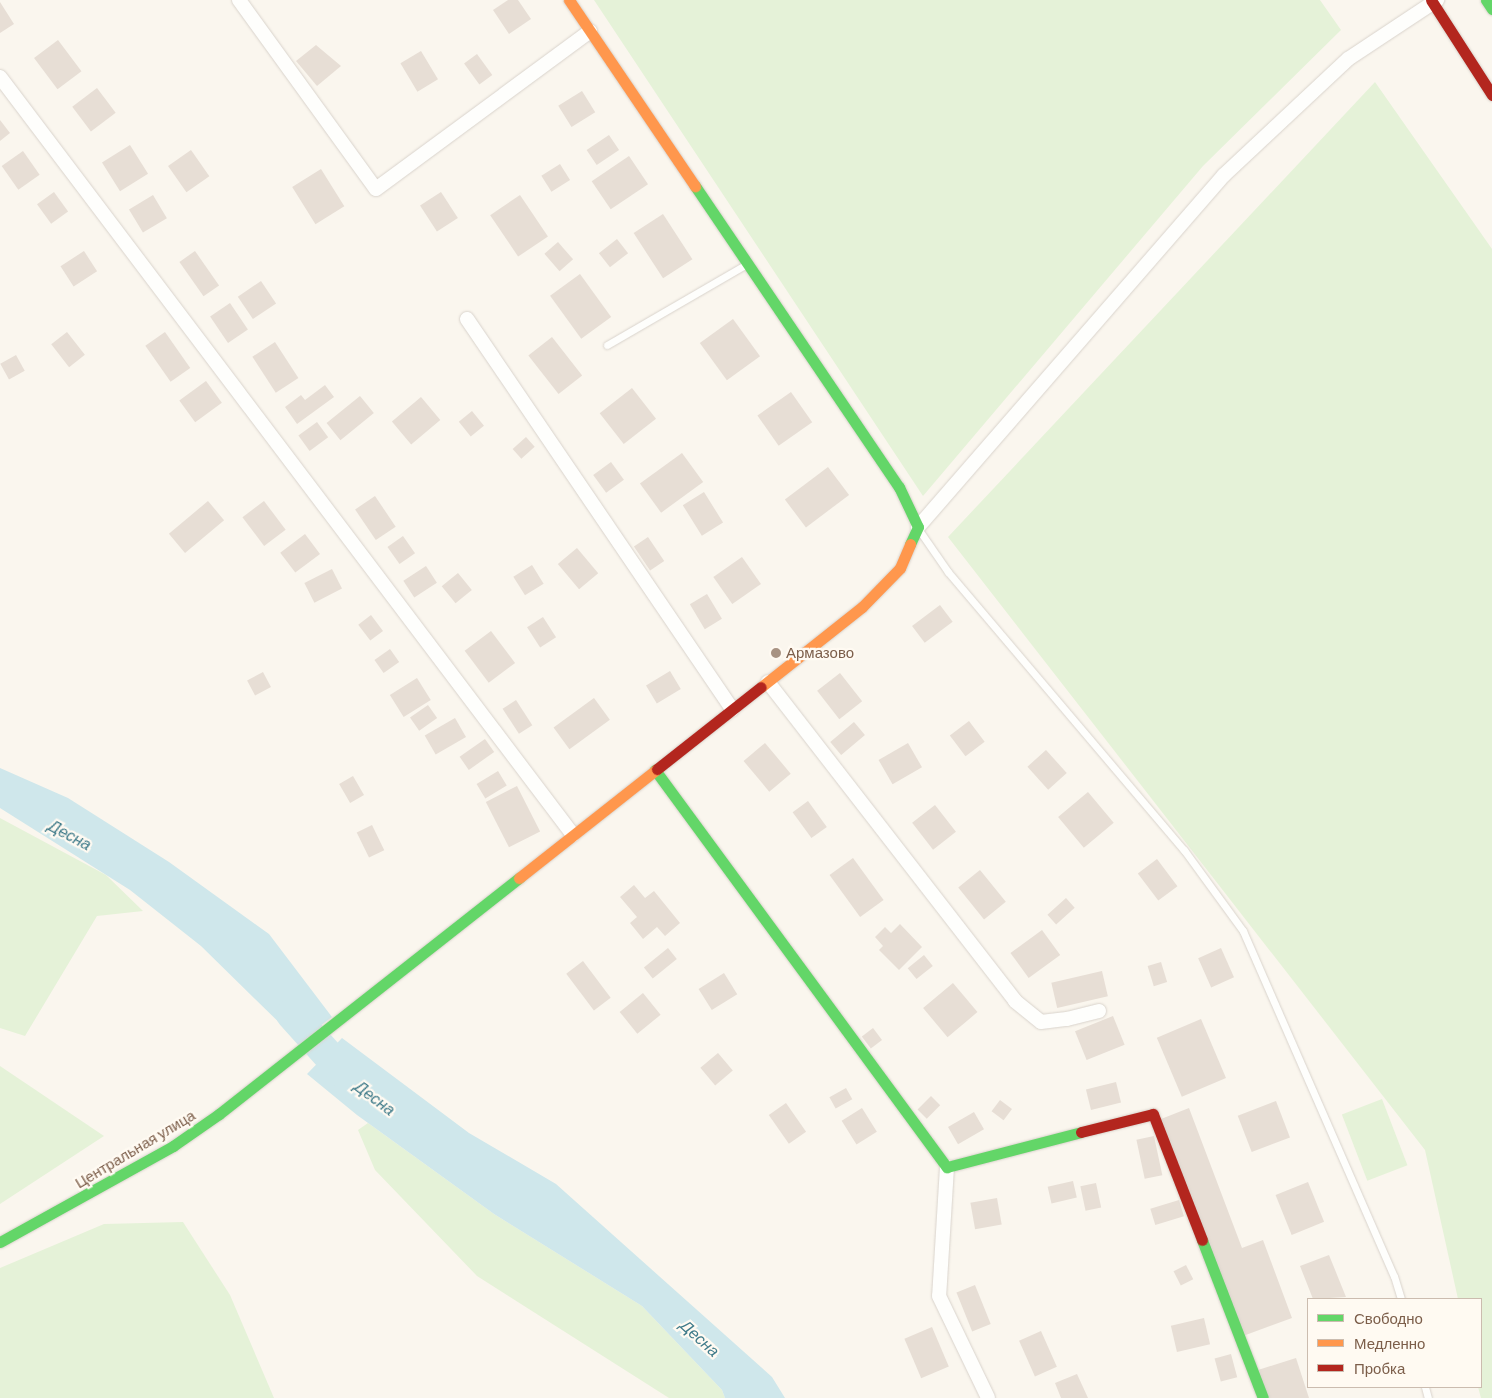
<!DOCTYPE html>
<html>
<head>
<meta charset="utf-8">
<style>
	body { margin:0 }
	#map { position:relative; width:1492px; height:1398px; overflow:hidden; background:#faf6ee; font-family:Barlow,sans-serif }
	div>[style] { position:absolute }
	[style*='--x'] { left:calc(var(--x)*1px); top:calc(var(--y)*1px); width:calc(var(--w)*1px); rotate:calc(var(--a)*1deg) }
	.green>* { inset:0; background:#e5f2d8; transform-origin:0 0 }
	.water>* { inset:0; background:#cfe7eb }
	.river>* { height:31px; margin:-15.5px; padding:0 15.5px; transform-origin:15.5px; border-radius:15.5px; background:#cfe7eb }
	.building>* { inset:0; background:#e7ded5; transform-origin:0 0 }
	.roads { filter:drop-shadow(0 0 1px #d9d3cc) drop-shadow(0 0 1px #d9d3cc) }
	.lane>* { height:7px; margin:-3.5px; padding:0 3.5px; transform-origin:3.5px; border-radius:3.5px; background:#fefefc }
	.street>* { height:14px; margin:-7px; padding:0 7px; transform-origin:7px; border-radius:7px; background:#fefefc }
	.fast>* { height:11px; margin:-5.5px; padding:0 5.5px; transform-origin:5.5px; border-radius:5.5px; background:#63d668 }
	.slow>* { height:11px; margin:-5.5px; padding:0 5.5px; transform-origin:5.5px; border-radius:5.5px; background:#ff974d }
	.jam>* { height:11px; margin:-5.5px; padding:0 5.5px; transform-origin:5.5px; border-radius:5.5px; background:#b3261e }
	.dots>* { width:14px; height:14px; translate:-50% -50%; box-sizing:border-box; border:2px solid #fffaf2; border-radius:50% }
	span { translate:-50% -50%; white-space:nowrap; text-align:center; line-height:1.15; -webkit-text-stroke:4.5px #fffaf2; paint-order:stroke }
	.poi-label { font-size:15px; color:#7c5e4a }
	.left { translate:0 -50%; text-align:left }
	.street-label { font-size:15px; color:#7c5e4a }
	.water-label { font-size:16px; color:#3e7a89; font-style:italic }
	.legend { position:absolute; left:1307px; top:1298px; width:175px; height:90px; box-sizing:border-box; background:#fffaf2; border:1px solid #cbbcaf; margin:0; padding:6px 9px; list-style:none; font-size:15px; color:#7c5e4a }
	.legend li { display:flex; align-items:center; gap:10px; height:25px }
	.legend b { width:25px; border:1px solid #cbbcaf }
</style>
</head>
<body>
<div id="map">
	<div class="green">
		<i style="clip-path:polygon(594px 0,1320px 0,1341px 30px,1203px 166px,923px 496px)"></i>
		<i style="clip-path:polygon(1375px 82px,1492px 249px,1492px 1398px,1481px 1398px,1478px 1387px,1481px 1299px,1458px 1299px,1425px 1150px,948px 537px)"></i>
		<i style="clip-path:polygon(0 818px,106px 875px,143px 911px,97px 916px,25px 1036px,0 1028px)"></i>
		<i style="clip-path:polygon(0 1066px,104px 1136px,0 1204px)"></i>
		<i style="left:1382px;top:1099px;width:71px;height:43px;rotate:69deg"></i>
		<i style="clip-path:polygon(368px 1123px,494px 1214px,642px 1306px,722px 1390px,725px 1398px,669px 1398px,477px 1276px,375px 1170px,358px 1130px)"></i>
		<i style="clip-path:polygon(183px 1222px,230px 1295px,274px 1398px,0 1398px,0 1268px,104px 1224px)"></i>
	</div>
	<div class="water">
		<i style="clip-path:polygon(0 768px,68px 798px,169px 862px,269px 934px,332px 1017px,299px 1042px,201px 946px,130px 890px,0 808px)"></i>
		<i style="clip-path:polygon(342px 1038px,469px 1133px,556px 1184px,772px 1377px,785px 1398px,725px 1398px,722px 1390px,642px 1306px,494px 1214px,357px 1115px,307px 1074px)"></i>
	</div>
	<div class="river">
		<i style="--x:291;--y:1014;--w:96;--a:48"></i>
	</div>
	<div class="building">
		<i style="clip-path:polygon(508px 0,518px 0,531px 19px,509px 34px,493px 10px)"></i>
		<i style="clip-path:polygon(0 2px,14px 24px,0 33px)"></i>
		<i style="left:58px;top:40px;width:39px;height:30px;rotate:53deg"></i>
		<i style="clip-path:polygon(316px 45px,341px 66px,317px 86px,296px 61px)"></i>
		<i style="left:421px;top:51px;width:33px;height:24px;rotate:59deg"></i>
		<i style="left:477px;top:54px;width:26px;height:16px;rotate:54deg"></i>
		<i style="left:97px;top:88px;width:31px;height:31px;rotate:53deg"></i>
		<i style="left:582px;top:91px;width:25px;height:28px;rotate:58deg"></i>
		<i style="clip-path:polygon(0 120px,10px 133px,0 141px)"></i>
		<i style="left:609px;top:135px;width:18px;height:27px;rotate:56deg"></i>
		<i style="left:130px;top:145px;width:34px;height:33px;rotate:58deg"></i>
		<i style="left:191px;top:150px;width:32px;height:28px;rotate:55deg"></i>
		<i style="left:23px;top:151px;width:29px;height:26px;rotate:55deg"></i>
		<i style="left:629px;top:156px;width:34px;height:45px;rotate:56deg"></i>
		<i style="left:560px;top:164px;width:19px;height:22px;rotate:58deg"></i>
		<i style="left:321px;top:169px;width:44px;height:34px;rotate:58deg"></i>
		<i style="left:54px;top:192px;width:24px;height:21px;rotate:54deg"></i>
		<i style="left:441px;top:192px;width:31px;height:25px;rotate:57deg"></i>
		<i style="left:153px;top:195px;width:27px;height:28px;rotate:59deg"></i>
		<i style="left:520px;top:195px;width:50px;height:36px;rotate:56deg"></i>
		<i style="left:663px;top:214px;width:54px;height:35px;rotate:57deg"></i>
		<i style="left:617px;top:239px;width:18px;height:23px;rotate:52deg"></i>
		<i style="left:558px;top:242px;width:23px;height:18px;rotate:49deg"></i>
		<i style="left:84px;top:251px;width:24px;height:28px;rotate:57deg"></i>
		<i style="left:195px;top:251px;width:42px;height:19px;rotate:55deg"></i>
		<i style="left:580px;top:274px;width:53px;height:37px;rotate:54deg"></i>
		<i style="left:261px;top:281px;width:27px;height:28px;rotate:56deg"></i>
		<i style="left:230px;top:303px;width:32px;height:24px;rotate:56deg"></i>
		<i style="left:733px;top:319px;width:46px;height:41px;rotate:54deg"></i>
		<i style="left:67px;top:332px;width:29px;height:20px;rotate:52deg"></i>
		<i style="left:165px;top:332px;width:44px;height:24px;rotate:55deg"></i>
		<i style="left:552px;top:337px;width:49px;height:30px;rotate:52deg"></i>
		<i style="left:275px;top:342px;width:43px;height:27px;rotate:57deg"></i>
		<i style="left:16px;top:355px;width:18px;height:18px;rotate:61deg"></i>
		<i style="left:206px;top:381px;width:27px;height:33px;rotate:54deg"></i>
		<i style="clip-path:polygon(325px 385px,334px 397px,297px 424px,285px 407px,301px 395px,305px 400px)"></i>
		<i style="left:632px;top:388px;width:39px;height:41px;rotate:52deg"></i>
		<i style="left:791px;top:392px;width:37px;height:41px;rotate:55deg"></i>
		<i style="left:360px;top:396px;width:22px;height:43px;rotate:51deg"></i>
		<i style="left:421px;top:397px;width:30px;height:38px;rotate:50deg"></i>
		<i style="left:472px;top:411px;width:19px;height:17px;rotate:51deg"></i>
		<i style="left:317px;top:422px;width:19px;height:23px;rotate:54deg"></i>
		<i style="left:526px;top:437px;width:13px;height:18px;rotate:48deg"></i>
		<i style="left:682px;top:453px;width:36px;height:52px;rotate:54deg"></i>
		<i style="left:611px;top:462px;width:22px;height:22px;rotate:54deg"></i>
		<i style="left:828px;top:467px;width:35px;height:54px;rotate:53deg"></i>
		<i style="left:704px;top:492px;width:36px;height:25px;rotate:58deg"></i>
		<i style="left:375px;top:496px;width:37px;height:24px;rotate:56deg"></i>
		<i style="left:208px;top:501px;width:25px;height:51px;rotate:50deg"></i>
		<i style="left:264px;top:501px;width:36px;height:27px;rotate:53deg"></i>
		<i style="left:305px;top:534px;width:25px;height:31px;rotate:53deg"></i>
		<i style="left:403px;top:536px;width:21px;height:19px;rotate:55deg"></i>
		<i style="left:648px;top:537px;width:29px;height:17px;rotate:56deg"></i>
		<i style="left:577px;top:548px;width:33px;height:25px;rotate:50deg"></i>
		<i style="left:742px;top:557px;width:33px;height:35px;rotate:55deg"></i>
		<i style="left:532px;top:565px;width:22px;height:22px;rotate:58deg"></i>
		<i style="left:426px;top:566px;width:20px;height:27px;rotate:57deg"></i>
		<i style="left:332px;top:569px;width:22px;height:31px;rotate:63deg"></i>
		<i style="left:458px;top:573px;width:22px;height:21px;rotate:51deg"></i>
		<i style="left:707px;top:594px;width:29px;height:20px;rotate:59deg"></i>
		<i style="left:940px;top:605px;width:21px;height:35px;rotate:53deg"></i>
		<i style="left:371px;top:615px;width:20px;height:16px;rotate:53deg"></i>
		<i style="left:543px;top:617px;width:24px;height:19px;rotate:57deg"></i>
		<i style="left:491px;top:631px;width:40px;height:33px;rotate:53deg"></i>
		<i style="left:390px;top:649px;width:16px;height:19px;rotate:55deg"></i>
		<i style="left:670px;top:671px;width:21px;height:28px;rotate:59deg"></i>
		<i style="left:263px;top:672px;width:17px;height:18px;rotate:62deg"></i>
		<i style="left:840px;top:673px;width:36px;height:29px;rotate:52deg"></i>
		<i style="left:417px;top:678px;width:26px;height:32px;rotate:58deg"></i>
		<i style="left:594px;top:698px;width:27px;height:50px;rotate:54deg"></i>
		<i style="left:516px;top:700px;width:30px;height:16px;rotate:57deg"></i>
		<i style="left:428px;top:705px;width:16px;height:22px;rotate:55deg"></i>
		<i style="left:455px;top:718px;width:22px;height:35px;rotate:60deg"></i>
		<i style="left:969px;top:721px;width:26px;height:24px;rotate:53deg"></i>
		<i style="left:854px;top:722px;width:17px;height:31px;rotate:50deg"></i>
		<i style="left:485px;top:739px;width:16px;height:31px;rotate:55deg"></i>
		<i style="left:765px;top:743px;width:40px;height:28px;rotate:50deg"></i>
		<i style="left:908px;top:743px;width:28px;height:34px;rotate:60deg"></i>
		<i style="left:1046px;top:750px;width:31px;height:25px;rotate:48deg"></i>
		<i style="left:498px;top:771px;width:17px;height:25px;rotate:59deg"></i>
		<i style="left:353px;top:776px;width:22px;height:16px;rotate:60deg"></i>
		<i style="left:517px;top:786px;width:51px;height:35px;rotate:63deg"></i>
		<i style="left:1088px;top:792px;width:40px;height:39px;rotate:50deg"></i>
		<i style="left:808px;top:801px;width:32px;height:19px;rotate:54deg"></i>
		<i style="left:935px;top:805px;width:34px;height:29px;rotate:52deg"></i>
		<i style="left:372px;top:825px;width:28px;height:17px;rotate:64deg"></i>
		<i style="left:853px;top:858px;width:52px;height:29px;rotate:54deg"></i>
		<i style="left:1157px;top:859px;width:34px;height:24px;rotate:53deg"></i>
		<i style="left:980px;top:870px;width:41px;height:28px;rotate:51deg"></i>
		<i style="clip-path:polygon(634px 885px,645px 898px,654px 891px,680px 923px,665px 936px,657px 927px,643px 939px,630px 923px,637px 917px,620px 897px)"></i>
		<i style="left:1066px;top:898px;width:13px;height:25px;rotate:48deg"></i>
		<i style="clip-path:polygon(900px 924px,922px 947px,899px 970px,879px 950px,883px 946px,875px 937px,885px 927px,891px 933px)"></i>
		<i style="left:1042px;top:930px;width:31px;height:39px;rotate:54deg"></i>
		<i style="left:668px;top:948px;width:14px;height:31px;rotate:51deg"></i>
		<i style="left:1221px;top:948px;width:32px;height:25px;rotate:66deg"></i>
		<i style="left:924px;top:955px;width:14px;height:21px;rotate:51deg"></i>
		<i style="left:583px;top:961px;width:46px;height:21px;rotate:53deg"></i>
		<i style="left:1161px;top:962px;width:21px;height:14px;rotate:73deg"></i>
		<i style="left:1102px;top:971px;width:26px;height:52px;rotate:77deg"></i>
		<i style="left:724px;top:973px;width:25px;height:30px;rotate:58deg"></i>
		<i style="left:953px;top:983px;width:38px;height:39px;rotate:50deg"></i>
		<i style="left:643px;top:993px;width:28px;height:30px;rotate:51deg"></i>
		<i style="left:1113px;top:1016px;width:31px;height:41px;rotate:68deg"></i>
		<i style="left:1201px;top:1019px;width:64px;height:48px;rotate:67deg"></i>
		<i style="left:873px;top:1028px;width:15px;height:14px;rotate:53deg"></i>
		<i style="left:718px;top:1053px;width:23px;height:23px;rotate:50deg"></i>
		<i style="left:1116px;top:1082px;width:21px;height:31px;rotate:76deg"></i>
		<i style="left:846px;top:1088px;width:13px;height:19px;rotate:61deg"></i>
		<i style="left:931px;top:1096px;width:13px;height:19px;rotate:45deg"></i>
		<i style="left:1000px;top:1100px;width:15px;height:14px;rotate:37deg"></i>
		<i style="left:1276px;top:1101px;width:39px;height:41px;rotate:69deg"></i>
		<i style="left:786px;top:1103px;width:35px;height:21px;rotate:55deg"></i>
		<i style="left:862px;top:1108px;width:28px;height:24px;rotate:58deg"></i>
		<i style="clip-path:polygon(1189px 1108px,1242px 1248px,1263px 1240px,1292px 1318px,1243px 1336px,1161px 1119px)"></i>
		<i style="left:974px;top:1112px;width:20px;height:30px;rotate:60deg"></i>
		<i style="left:1154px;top:1136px;width:40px;height:18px;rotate:78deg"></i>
		<i style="left:1073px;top:1181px;width:17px;height:26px;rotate:77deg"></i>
		<i style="left:1308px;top:1182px;width:43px;height:35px;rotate:68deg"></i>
		<i style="left:1096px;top:1183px;width:25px;height:16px;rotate:78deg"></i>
		<i style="left:997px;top:1198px;width:27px;height:27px;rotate:80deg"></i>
		<i style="left:1179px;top:1200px;width:17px;height:30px;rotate:73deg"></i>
		<i style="clip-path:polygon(1329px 1255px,1346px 1297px,1313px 1299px,1300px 1266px)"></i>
		<i style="left:1186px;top:1265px;width:16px;height:14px;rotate:63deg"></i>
		<i style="left:975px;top:1285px;width:42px;height:20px;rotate:68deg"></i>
		<i style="left:1204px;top:1318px;width:27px;height:34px;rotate:77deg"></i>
		<i style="left:932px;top:1327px;width:43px;height:30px;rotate:67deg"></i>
		<i style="left:1041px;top:1331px;width:39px;height:24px;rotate:66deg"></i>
		<i style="left:1231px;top:1354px;width:24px;height:17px;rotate:75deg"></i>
		<i style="clip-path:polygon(1296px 1358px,1309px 1398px,1266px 1398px,1258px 1370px)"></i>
		<i style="clip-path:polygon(1077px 1374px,1088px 1398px,1061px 1398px,1055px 1383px)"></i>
	</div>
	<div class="roads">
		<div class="lane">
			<i style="--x:607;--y:345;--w:160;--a:-30.1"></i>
			<i style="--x:919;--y:530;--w:51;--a:55.4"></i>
			<i style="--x:948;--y:572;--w:365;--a:49.7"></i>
			<i style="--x:1184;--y:850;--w:100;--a:53.9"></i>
			<i style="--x:1243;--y:931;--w:377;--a:66.4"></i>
			<i style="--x:1394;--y:1276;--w:24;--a:73"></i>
			<i style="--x:1425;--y:1387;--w:11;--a:75"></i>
		</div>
		<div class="street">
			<i style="--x:239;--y:0;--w:233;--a:54.1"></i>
			<i style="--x:376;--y:189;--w:266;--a:-36.4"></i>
			<i style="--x:0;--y:77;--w:950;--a:52.91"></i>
			<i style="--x:467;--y:319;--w:472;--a:55.8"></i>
			<i style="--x:918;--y:527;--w:466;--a:-49"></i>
			<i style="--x:1224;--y:175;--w:170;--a:-43.1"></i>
			<i style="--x:1348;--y:59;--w:107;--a:-33.5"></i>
			<i style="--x:768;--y:682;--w:403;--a:52.2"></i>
			<i style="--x:1015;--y:1001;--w:33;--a:39"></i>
			<i style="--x:1041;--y:1022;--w:26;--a:-7"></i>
			<i style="--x:1067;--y:1019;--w:33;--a:-14"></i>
			<i style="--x:947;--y:1167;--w:129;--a:93.5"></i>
			<i style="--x:939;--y:1296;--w:113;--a:64.3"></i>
		</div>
		<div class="fast">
			<i style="--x:1486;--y:0;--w:11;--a:56"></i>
			<i style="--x:695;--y:186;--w:364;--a:55.9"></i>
			<i style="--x:899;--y:487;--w:44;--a:64.6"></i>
			<i style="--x:918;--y:527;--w:19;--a:115"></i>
			<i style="--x:655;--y:770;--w:493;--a:53.7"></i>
			<i style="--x:947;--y:1167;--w:138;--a:-14.6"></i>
			<i style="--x:1202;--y:1240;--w:169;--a:68.9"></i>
			<i style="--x:0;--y:1242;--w:198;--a:-29"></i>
			<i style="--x:173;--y:1146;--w:56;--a:-34.8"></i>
			<i style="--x:219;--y:1114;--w:382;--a:-38.2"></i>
		</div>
		<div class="slow">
			<i style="--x:569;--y:0;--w:225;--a:55.9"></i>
			<i style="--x:761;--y:687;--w:129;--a:-38.4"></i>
			<i style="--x:862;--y:607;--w:54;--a:-45.7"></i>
			<i style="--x:900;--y:568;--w:26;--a:-67"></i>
			<i style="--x:519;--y:878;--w:176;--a:-38.3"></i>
		</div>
		<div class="jam">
			<i style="--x:1431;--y:0;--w:113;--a:57.3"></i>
			<i style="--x:657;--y:769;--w:132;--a:-38.3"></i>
			<i style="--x:1081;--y:1132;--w:74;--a:-14"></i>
			<i style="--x:1153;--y:1114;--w:135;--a:68.7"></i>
		</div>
	</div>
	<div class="dots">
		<i style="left:776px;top:653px;background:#a89383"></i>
	</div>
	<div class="poi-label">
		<span class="left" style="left:786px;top:653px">Армазово</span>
	</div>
	<div class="street-label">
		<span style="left:135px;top:1149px;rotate:-31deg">Центральная улица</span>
	</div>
	<div class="water-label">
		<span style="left:70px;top:835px;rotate:28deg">Десна</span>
		<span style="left:375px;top:1098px;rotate:37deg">Десна</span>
		<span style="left:700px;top:1338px;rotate:42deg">Десна</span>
	</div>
	<ul class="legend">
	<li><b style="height:6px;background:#63d668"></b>Свободно</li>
	<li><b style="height:6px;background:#ff974d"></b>Медленно</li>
	<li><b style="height:6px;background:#b3261e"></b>Пробка</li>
	</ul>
</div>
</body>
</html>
